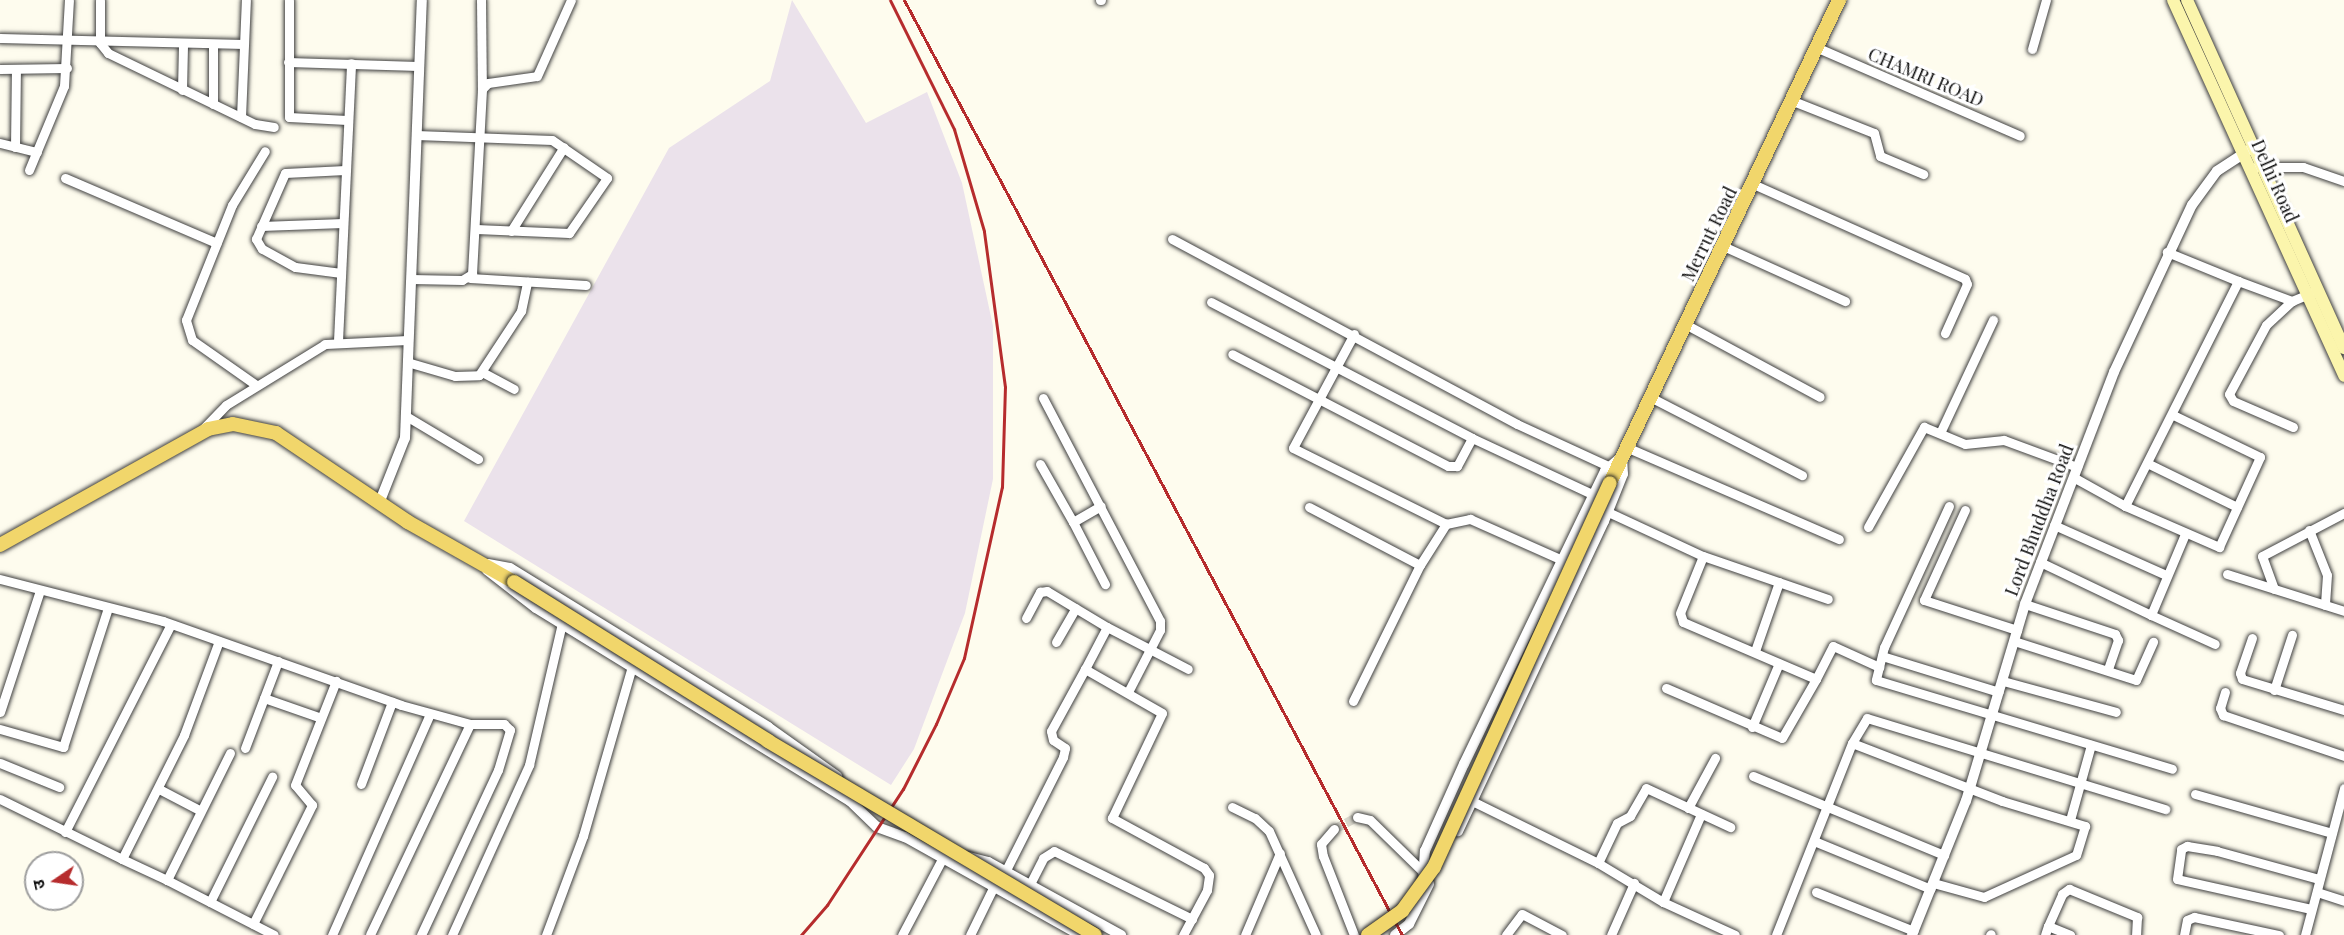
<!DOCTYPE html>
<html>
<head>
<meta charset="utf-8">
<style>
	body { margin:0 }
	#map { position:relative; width:2344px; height:935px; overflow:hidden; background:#fefcee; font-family:"Playfair Display","Noto Sans Devanagari",serif }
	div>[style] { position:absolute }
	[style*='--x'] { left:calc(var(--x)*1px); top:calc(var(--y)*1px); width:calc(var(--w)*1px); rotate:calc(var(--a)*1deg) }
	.industrial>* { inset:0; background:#ebe2eb }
	.minor-tunnel>* { height:9px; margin-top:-4.5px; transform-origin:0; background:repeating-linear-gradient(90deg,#dad8cc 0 9px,transparent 0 13.5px) }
	.roads { filter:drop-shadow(0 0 2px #404040) drop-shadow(0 0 2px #404040) }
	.minor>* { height:9px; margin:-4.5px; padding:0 4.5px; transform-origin:4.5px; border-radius:4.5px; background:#fff }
	.tertiary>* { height:10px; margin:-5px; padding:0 5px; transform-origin:5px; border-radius:5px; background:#fff }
	.secondary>* { height:12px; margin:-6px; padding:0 6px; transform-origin:6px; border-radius:6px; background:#fbf5ac }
	.primary>* { height:14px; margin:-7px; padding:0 7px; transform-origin:7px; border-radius:7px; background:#f1d66b }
	.rail>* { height:3px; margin:-1.5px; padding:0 1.5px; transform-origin:1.5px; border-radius:1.5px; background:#b62c2d }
	.bridges { filter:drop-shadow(0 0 2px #1e1e1e) drop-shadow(0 0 2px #1e1e1e) }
	.primary-bridge>* { height:14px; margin:-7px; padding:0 7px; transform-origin:7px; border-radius:7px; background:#f1d66b }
	span { translate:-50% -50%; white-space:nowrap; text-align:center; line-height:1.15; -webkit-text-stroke:6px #fff; paint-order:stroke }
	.street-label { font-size:18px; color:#0d0d0d }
	.north { position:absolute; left:24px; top:851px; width:60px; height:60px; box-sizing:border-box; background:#fff; border:2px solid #9e9e9e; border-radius:50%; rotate:257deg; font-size:16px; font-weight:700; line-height:24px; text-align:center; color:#0d0d0d }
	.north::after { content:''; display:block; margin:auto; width:21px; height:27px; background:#b62c2d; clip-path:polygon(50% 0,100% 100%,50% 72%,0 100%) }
</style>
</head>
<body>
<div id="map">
	<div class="industrial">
		<i style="clip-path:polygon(792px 0,866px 123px,927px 92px,962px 183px,993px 326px,993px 479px,965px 613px,914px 749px,891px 785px,464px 521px,669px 148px,770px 81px)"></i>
	</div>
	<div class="minor-tunnel">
		<i style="--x:1334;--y:829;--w:26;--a:-28"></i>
	</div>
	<div class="roads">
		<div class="minor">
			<i style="--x:100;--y:0;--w:43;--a:90"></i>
			<i style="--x:100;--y:43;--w:13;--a:51"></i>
			<i style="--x:108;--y:53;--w:163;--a:25.8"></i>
			<i style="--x:255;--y:124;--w:19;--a:9"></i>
			<i style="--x:289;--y:0;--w:117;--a:90"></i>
			<i style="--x:289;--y:117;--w:58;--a:3"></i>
			<i style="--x:481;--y:0;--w:89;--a:89.4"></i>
			<i style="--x:1100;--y:0;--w:1;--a:0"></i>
			<i style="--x:0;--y:38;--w:244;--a:1.4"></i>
			<i style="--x:1818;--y:48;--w:220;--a:23.5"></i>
			<i style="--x:2032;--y:49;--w:51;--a:-74.1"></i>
			<i style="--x:288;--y:62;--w:130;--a:1.8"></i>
			<i style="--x:0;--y:69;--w:67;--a:-0.9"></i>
			<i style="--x:182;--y:90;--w:45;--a:-88.7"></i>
			<i style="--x:1793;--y:101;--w:87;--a:21.6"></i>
			<i style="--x:1874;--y:133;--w:24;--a:75"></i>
			<i style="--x:1880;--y:156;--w:47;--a:22.7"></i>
			<i style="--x:213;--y:104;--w:60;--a:-90"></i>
			<i style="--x:241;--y:117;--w:117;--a:-87.6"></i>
			<i style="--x:416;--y:135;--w:136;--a:2.1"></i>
			<i style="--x:552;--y:140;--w:67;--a:34.6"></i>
			<i style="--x:607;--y:178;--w:67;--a:124.6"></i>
			<i style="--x:569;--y:233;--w:93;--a:-177.5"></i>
			<i style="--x:0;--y:143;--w:38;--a:14"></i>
			<i style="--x:15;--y:147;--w:78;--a:-89.3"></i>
			<i style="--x:2256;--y:167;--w:47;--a:0"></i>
			<i style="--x:2303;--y:167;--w:43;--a:18.9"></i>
			<i style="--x:29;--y:170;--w:91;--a:-67.4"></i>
			<i style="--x:64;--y:86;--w:86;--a:-86.7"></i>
			<i style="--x:65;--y:178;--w:165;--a:23.2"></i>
			<i style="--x:1753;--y:184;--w:232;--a:24.1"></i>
			<i style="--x:1965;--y:279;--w:5;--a:68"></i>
			<i style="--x:1967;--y:284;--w:54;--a:114.2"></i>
			<i style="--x:261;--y:226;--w:82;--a:-2.1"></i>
			<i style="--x:511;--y:231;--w:99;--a:-57.8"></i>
			<i style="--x:1172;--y:239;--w:391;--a:28.2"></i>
			<i style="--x:1517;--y:424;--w:100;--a:24.8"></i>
			<i style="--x:1723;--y:246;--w:134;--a:24.3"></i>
			<i style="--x:341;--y:273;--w:46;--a:-172.6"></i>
			<i style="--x:295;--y:267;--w:38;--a:-151"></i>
			<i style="--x:262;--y:249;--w:12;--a:-121"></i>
			<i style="--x:256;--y:239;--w:72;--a:-66.3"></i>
			<i style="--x:285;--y:173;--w:60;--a:-2.9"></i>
			<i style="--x:470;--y:278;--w:116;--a:3.5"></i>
			<i style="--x:411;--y:279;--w:51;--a:1.1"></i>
			<i style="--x:462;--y:280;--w:12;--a:-31"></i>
			<i style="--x:472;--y:274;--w:185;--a:-86.9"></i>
			<i style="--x:482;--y:89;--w:8;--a:-45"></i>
			<i style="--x:488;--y:83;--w:49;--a:-8.1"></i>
			<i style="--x:537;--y:76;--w:83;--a:-65.9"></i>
			<i style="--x:2238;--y:281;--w:58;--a:20.3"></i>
			<i style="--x:1211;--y:302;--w:294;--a:27.5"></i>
			<i style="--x:1472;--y:438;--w:32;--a:118"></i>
			<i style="--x:1457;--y:466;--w:9;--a:180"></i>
			<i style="--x:1448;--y:466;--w:243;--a:-152.6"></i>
			<i style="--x:1685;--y:324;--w:153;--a:28.4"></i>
			<i style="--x:1354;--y:334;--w:129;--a:118.2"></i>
			<i style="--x:1293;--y:448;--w:171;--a:26.4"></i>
			<i style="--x:338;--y:341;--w:278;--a:-87.3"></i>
			<i style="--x:407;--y:362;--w:50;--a:16.3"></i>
			<i style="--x:455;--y:376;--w:24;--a:-2"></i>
			<i style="--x:479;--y:375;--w:77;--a:-56.7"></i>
			<i style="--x:521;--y:311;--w:30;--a:-78"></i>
			<i style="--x:482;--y:372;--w:36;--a:28"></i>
			<i style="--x:256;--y:385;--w:78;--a:-144.9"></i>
			<i style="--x:192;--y:340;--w:21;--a:-107"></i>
			<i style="--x:186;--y:320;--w:124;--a:-68.2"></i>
			<i style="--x:232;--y:205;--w:63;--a:-58.6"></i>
			<i style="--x:1650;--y:397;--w:171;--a:27.2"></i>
			<i style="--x:1043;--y:398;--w:252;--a:62.3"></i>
			<i style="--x:1160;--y:621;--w:9;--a:90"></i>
			<i style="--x:1160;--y:630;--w:70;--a:117.3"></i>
			<i style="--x:406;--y:416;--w:84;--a:30.8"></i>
			<i style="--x:2293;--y:427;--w:65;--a:-156.6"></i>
			<i style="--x:2233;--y:401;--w:8;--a:-120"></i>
			<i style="--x:2229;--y:394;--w:78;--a:-61.8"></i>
			<i style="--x:2266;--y:325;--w:35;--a:-43"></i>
			<i style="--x:2292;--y:301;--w:21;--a:-23"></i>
			<i style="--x:200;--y:432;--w:37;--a:-46"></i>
			<i style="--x:226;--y:405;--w:116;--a:-31.6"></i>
			<i style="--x:325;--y:344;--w:83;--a:-2.8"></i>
			<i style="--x:1940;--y:433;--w:125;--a:-64.9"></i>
			<i style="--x:1472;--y:438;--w:135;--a:25"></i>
			<i style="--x:1626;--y:447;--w:232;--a:23.4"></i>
			<i style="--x:1040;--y:464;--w:67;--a:60.4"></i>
			<i style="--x:1073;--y:522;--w:32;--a:-30"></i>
			<i style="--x:2149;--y:464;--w:98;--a:26"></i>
			<i style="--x:2073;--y:477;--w:60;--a:29.1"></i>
			<i style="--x:2125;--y:506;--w:103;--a:23.6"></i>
			<i style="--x:2219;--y:547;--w:99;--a:-65.5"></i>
			<i style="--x:2260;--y:457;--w:97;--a:-154.2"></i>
			<i style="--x:1949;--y:506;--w:155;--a:114.7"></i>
			<i style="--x:1884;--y:647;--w:34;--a:104"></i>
			<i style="--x:1876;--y:680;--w:309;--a:16.7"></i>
			<i style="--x:2125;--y:506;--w:252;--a:-63.3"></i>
			<i style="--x:2238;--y:281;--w:77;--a:-157.8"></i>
			<i style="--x:1309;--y:507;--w:125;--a:27.6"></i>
			<i style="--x:1965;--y:510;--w:99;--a:114.5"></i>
			<i style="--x:1924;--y:600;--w:98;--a:17.9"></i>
			<i style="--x:1608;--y:512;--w:105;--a:24.9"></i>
			<i style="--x:1703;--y:556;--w:132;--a:19"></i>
			<i style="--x:1073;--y:522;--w:70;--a:62.7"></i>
			<i style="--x:2054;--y:525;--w:123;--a:24.1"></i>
			<i style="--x:1868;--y:527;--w:115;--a:-60.8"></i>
			<i style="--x:1924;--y:427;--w:44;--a:22.5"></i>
			<i style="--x:1965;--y:444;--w:39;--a:-6"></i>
			<i style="--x:2004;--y:440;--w:78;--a:20.3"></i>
			<i style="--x:2309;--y:530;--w:48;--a:68.2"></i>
			<i style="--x:2327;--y:575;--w:30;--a:94"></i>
			<i style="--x:2185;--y:534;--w:88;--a:112.8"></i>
			<i style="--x:2151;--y:615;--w:70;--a:24.4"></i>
			<i style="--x:2040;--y:562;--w:123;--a:25.5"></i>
			<i style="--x:2227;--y:574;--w:123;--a:17.5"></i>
			<i style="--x:0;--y:579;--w:168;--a:14.4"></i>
			<i style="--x:163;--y:621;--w:252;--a:19.4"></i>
			<i style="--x:401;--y:705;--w:72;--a:15.4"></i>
			<i style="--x:470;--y:724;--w:233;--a:115.4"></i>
			<i style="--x:2274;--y:589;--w:35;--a:-110"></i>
			<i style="--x:2262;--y:556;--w:93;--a:-27.7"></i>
			<i style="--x:2025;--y:604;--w:95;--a:18.4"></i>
			<i style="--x:2115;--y:634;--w:7;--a:63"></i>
			<i style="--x:2118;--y:640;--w:31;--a:109"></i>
			<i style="--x:1026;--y:618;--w:30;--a:-62"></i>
			<i style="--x:1040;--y:592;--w:7;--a:-8"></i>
			<i style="--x:1047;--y:591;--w:70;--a:31"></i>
			<i style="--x:2252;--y:638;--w:37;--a:109"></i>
			<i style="--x:2240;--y:673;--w:6;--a:72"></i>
			<i style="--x:2242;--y:679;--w:107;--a:16.9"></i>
			<i style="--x:2014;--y:641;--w:128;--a:17.7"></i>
			<i style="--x:2136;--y:680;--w:42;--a:-65.9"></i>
			<i style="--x:1056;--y:642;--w:39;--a:-60"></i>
			<i style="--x:1755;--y:651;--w:73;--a:-70.8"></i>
			<i style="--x:1882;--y:656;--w:122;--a:17.1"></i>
			<i style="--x:1816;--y:679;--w:37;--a:-63"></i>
			<i style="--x:1833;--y:646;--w:51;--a:24.5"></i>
			<i style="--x:2003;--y:681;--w:117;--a:15.3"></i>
			<i style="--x:1666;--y:688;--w:126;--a:23.3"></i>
			<i style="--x:1782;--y:738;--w:68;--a:-60"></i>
			<i style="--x:1816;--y:679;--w:145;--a:-156.8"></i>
			<i style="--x:1683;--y:622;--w:9;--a:-108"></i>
			<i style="--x:1680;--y:613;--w:61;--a:-68"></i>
			<i style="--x:2274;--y:690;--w:58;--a:-71.9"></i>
			<i style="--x:2225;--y:692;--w:17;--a:107"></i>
			<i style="--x:2220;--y:708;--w:8;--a:67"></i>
			<i style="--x:2223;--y:715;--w:128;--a:18.7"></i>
			<i style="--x:264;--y:698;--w:60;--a:19.3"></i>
			<i style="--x:1353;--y:701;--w:152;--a:-63.8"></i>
			<i style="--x:1420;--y:565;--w:49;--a:-57.6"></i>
			<i style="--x:1446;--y:524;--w:25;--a:-12"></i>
			<i style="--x:1470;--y:519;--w:101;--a:24"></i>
			<i style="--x:0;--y:712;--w:128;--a:-71.8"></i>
			<i style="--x:1752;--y:727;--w:69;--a:-67.1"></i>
			<i style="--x:0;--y:729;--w:66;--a:15.9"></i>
			<i style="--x:63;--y:747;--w:146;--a:-72.1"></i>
			<i style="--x:1852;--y:743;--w:161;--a:21.1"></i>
			<i style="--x:2002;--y:801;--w:87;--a:16.8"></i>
			<i style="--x:2085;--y:826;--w:30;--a:107"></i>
			<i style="--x:2076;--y:855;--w:101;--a:155.5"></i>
			<i style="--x:1984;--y:897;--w:53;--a:-164.6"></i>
			<i style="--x:245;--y:748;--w:93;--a:-69.2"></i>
			<i style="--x:230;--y:753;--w:142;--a:116.4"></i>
			<i style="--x:167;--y:880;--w:120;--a:27.2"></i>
			<i style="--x:0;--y:763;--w:64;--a:22.1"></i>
			<i style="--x:1753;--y:776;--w:207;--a:22.5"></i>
			<i style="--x:361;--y:784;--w:88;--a:-69.3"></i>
			<i style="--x:159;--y:789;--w:47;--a:27.6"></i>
			<i style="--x:2195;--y:794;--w:142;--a:15.9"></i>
			<i style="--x:0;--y:799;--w:136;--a:26.2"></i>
			<i style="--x:1472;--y:801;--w:140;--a:26.2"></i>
			<i style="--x:1598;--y:863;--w:76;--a:31"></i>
			<i style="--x:1663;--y:902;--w:96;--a:-66.6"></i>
			<i style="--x:1232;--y:807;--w:25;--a:26"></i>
			<i style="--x:1255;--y:818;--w:19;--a:43"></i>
			<i style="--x:1269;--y:831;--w:114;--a:65.7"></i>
			<i style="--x:1688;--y:808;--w:57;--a:-61.6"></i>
			<i style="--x:1357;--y:817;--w:13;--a:13"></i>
			<i style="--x:1370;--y:820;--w:73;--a:44.4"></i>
			<i style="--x:2070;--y:820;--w:78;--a:-74.4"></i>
			<i style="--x:1334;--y:829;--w:20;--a:131"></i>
			<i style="--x:1321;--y:844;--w:12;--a:81"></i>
			<i style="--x:1323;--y:856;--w:85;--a:68.6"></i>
			<i style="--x:65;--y:832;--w:233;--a:-63"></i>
			<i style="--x:1814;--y:841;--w:126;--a:22.3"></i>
			<i style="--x:1598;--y:863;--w:44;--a:-64.6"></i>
			<i style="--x:1617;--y:823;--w:15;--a:-28"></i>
			<i style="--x:1630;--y:816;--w:32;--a:-60"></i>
			<i style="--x:1646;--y:788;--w:93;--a:24.9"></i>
			<i style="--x:1005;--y:872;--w:129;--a:-63.2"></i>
			<i style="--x:1063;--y:757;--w:9;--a:-77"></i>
			<i style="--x:1065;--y:748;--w:14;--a:-146"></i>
			<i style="--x:1053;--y:740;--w:9;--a:-103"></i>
			<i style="--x:1051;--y:731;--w:71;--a:-61.3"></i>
			<i style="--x:167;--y:880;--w:50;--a:-155"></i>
			<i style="--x:122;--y:859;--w:139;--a:-63.4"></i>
			<i style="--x:184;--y:735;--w:100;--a:-69.6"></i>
			<i style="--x:1029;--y:886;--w:31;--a:-63"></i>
			<i style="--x:1043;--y:858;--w:13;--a:-32"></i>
			<i style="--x:1054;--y:851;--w:154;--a:26.2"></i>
			<i style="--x:1816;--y:892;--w:105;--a:21.7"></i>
			<i style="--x:2317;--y:892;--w:28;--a:18"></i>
			<i style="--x:210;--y:902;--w:140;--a:-63.6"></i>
			<i style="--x:1663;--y:902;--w:79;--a:24.6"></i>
			<i style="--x:2311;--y:909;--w:137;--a:-167.4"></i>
			<i style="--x:2177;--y:879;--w:30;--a:-82"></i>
			<i style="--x:2181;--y:849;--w:7;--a:-27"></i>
			<i style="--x:2187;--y:846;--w:30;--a:9"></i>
			<i style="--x:2217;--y:851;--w:106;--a:15.4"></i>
			<i style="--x:253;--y:924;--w:133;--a:-63.6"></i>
			<i style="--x:312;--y:805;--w:26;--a:-130"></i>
			<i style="--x:295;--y:785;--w:112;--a:-68.5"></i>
			<i style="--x:2048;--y:926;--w:35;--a:-66"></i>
			<i style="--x:2062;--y:894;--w:9;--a:-36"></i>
			<i style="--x:2069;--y:889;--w:74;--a:22.4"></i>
			<i style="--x:2137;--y:917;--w:18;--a:93"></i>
			<i style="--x:332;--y:935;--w:242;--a:-66.1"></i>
			<i style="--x:421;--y:935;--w:182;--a:-65"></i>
			<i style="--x:498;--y:770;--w:42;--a:-73.3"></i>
			<i style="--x:510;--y:730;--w:8;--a:-135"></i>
			<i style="--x:504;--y:724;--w:34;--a:180"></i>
			<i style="--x:452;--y:935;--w:187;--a:-65.6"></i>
			<i style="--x:529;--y:765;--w:146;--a:-76.9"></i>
			<i style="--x:546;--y:935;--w:106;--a:-69.5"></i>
			<i style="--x:583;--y:836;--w:177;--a:-73.9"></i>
			<i style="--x:902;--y:935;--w:86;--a:-62.2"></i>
			<i style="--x:970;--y:935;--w:52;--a:-63.9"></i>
			<i style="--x:1183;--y:935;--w:51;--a:-61.9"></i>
			<i style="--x:1207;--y:890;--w:15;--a:-82"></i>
			<i style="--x:1209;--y:875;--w:9;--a:-126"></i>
			<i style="--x:1204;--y:868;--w:105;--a:-151.5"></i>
			<i style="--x:1112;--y:818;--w:116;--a:-64.5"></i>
			<i style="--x:1162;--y:713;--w:89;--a:-150.3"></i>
			<i style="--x:1085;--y:669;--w:47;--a:-62.4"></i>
			<i style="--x:1107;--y:627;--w:91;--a:27.4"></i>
			<i style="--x:1245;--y:935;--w:89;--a:-66.9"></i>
			<i style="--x:1506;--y:935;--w:26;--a:-53"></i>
			<i style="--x:1522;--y:914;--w:45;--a:27.7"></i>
			<i style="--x:1611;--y:935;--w:57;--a:-66.1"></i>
			<i style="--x:1776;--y:935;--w:206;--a:-68.4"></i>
			<i style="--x:1852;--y:743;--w:29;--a:-59"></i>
			<i style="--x:1867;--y:718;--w:312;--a:17"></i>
			<i style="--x:1990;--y:935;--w:1;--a:-45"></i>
			<i style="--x:2045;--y:935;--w:9;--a:-72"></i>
			<i style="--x:2048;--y:926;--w:24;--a:22"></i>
			<i style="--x:2184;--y:935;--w:15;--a:-79"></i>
			<i style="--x:2187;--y:920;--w:8;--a:-23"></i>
			<i style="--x:2194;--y:917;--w:87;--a:12"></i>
			<i style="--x:2305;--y:935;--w:152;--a:-75.1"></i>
		</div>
		<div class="tertiary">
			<i style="--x:380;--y:501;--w:68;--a:-68.4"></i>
			<i style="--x:405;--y:438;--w:438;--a:-87.8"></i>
			<i style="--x:488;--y:564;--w:22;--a:10"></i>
			<i style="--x:510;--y:568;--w:303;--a:31.6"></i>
			<i style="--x:768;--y:727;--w:85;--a:35.4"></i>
			<i style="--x:487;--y:570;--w:62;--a:37.8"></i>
			<i style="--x:536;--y:608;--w:369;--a:31.6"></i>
			<i style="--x:850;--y:801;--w:37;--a:44"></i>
			<i style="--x:877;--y:827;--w:30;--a:20"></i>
			<i style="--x:905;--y:837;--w:201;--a:29.2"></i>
			<i style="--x:969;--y:857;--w:20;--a:15"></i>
			<i style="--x:988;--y:862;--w:152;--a:28.8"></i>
			<i style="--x:1423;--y:886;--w:35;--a:-87"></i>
			<i style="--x:1425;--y:851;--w:95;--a:-65.9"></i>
			<i style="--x:1464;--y:764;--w:325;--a:-64.3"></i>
			<i style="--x:1605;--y:471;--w:23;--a:-41"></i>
			<i style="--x:1622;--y:456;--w:18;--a:87"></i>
			<i style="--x:1623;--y:474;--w:51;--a:112"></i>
			<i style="--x:1604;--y:521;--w:343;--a:115.2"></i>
			<i style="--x:1395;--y:935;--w:18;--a:-38"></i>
			<i style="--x:1409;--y:924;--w:45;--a:-63.4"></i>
			<i style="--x:1912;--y:935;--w:144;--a:-68.1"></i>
			<i style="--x:1966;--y:801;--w:206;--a:-73.3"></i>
			<i style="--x:2025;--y:604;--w:248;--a:-69"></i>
			<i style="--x:2114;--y:372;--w:184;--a:-65"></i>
			<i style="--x:2192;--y:205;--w:42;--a:-53.7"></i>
			<i style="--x:2217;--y:171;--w:38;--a:-33"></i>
		</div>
		<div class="secondary">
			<i style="--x:2173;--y:0;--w:413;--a:65.5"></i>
			<i style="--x:2187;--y:0;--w:382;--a:65.7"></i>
		</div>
		<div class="primary">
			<i style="--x:1610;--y:483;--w:535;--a:-64.63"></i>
			<i style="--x:0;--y:545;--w:238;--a:-29.1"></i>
			<i style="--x:208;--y:429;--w:25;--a:-11"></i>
			<i style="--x:233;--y:424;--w:44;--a:11.8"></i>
			<i style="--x:276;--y:433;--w:159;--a:34"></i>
			<i style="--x:408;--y:522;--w:122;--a:29.5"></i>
		</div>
	</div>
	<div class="rail">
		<i style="--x:904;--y:0;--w:1059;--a:61.96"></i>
		<i style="--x:801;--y:935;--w:40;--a:-49"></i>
		<i style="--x:827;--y:905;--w:139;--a:-56.8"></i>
		<i style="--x:903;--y:789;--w:73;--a:-63.1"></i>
		<i style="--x:936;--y:724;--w:72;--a:-67"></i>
		<i style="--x:964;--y:658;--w:175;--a:-77.5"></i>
		<i style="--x:1002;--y:487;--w:100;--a:-88.3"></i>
		<i style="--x:1005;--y:387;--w:157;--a:-97.7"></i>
		<i style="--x:984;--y:231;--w:106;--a:-106.4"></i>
		<i style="--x:954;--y:129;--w:144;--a:-116.4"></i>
	</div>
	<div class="bridges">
		<div class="primary-bridge">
			<i style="--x:514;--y:582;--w:300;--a:32"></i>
			<i style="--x:768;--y:741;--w:380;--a:30.7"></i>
			<i style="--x:1368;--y:935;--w:42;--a:-35.2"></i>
			<i style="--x:1402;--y:911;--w:54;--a:-54"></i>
			<i style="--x:1434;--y:867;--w:422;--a:-65.4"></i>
		</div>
	</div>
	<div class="street-label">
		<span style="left:1926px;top:77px;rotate:23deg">CHAMRI ROAD</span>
		<span style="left:2275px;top:181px;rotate:66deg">Delhi Road</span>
		<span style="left:1709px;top:234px;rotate:-64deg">Merrut Road</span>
		<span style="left:2039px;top:520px;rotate:-69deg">Lord Bhuddha Road</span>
	</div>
	<div class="north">उ</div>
</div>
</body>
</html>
